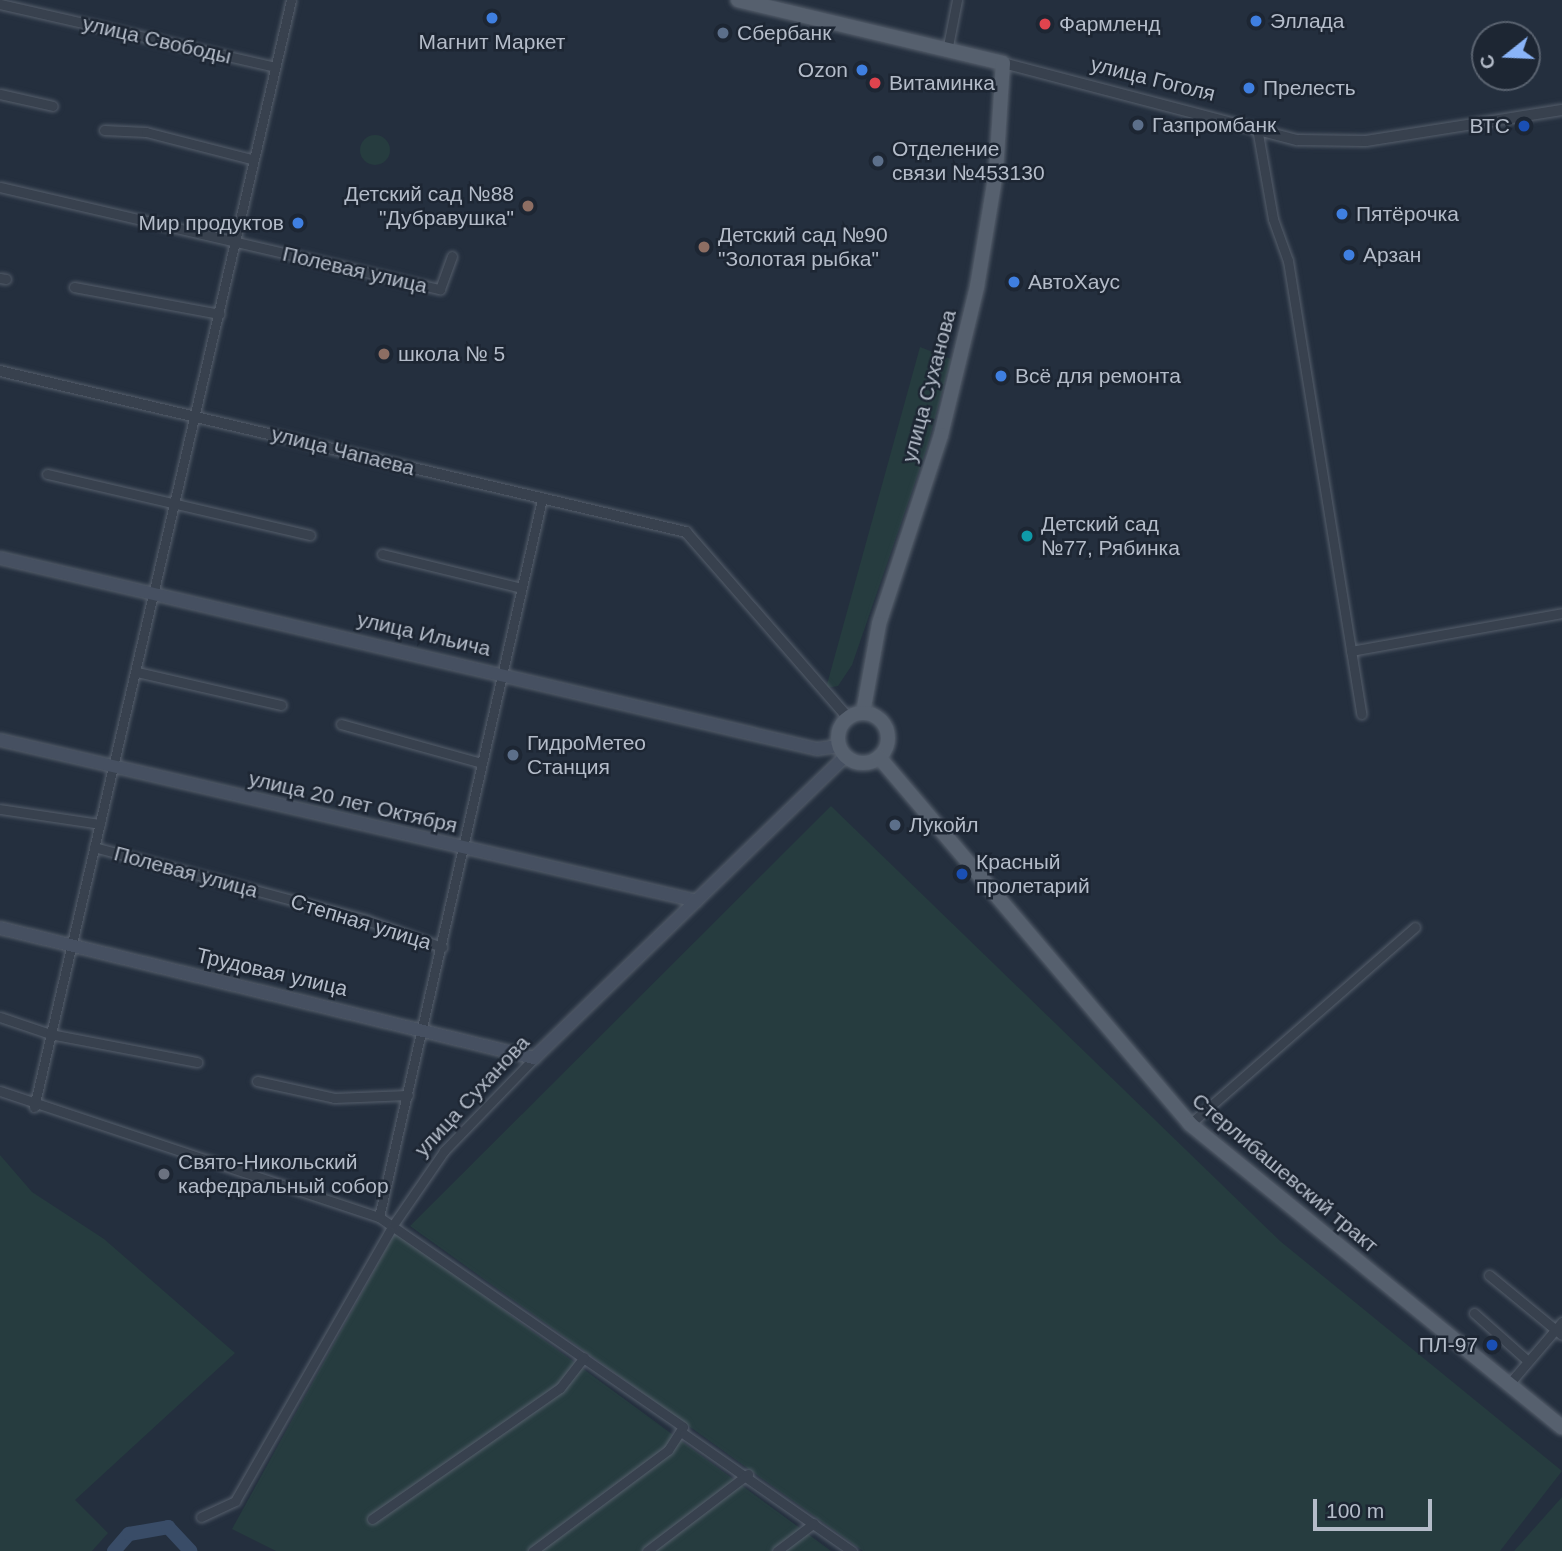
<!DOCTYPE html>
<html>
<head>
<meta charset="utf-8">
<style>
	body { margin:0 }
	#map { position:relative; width:1562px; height:1551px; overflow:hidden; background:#242f3e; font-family:Arial,sans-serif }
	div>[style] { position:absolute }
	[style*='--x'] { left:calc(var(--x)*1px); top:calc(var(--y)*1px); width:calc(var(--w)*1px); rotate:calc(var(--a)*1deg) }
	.green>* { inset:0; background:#263c3f }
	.round { border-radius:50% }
	.river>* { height:14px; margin:-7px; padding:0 7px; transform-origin:7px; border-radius:7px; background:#394c67 }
	.roads { filter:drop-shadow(0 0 2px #565f6c) drop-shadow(0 0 2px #565f6c) }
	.minor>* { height:9px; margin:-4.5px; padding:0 4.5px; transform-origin:4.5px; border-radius:4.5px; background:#38414e }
	.tertiary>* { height:10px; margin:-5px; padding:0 5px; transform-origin:5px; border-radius:5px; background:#38414e }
	.secondary>* { height:12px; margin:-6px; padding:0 6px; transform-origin:6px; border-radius:6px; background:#465061 }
	.primary>* { height:14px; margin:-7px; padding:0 7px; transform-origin:7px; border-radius:7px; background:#56606e }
	.primary>.ring { margin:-7px; padding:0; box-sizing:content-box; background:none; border:14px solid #56606e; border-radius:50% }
	.dots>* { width:19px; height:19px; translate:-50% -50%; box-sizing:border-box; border:4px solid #1d2633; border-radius:50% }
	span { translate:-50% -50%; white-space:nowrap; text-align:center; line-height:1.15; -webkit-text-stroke:5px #1d2633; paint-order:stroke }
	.poi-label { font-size:21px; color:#b4bcc9 }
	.left { translate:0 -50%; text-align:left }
	.right { translate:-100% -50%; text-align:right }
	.street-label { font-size:21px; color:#b4bcc9 }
	.north { position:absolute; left:1471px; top:21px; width:70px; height:70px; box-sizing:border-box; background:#1d2633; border:2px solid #59626f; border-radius:50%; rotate:252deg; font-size:19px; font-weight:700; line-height:28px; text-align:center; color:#b4bcc9 }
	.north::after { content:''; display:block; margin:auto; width:24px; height:32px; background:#8ab4f8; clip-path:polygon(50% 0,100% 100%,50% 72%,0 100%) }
	.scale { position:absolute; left:1313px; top:1499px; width:119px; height:32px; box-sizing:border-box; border:4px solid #b4bcc9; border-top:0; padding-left:9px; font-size:21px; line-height:24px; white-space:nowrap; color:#b4bcc9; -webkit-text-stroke:5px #1d2633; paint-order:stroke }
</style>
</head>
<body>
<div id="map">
	<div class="green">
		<i class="round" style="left:360px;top:135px;width:30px;height:30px"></i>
		<i style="clip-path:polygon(920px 347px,951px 359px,927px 448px,852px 665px,838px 686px,826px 688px)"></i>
		<i style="clip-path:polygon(831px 806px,1280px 1241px,1562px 1471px,1500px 1551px,863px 1551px,410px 1226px)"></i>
		<i style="clip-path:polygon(0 1155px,32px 1192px,104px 1239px,235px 1353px,75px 1500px,108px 1533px,92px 1551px,0 1551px)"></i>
		<i style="clip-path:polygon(396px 1231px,831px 1551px,276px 1551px,232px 1529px)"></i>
		<i style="clip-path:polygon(1562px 1497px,1562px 1551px,1514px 1551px)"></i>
	</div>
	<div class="river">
		<i style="--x:114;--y:1551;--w:23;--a:-49"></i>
		<i style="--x:129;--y:1534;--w:40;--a:-10"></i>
		<i style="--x:168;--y:1527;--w:33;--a:47"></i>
	</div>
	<div class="roads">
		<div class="minor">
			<i style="--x:0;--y:4;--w:281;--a:12.9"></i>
			<i style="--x:948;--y:46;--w:47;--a:-78.9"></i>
			<i style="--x:0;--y:94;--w:54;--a:12.8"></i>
			<i style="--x:1257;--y:128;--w:92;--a:80"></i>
			<i style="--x:1273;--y:219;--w:45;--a:70.3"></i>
			<i style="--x:1288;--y:261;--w:459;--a:80.8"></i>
			<i style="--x:104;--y:130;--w:42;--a:2.7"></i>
			<i style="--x:146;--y:132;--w:108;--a:14.4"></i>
			<i style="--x:0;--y:187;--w:452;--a:13.1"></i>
			<i style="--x:440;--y:289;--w:35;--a:-70"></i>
			<i style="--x:0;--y:278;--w:6;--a:9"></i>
			<i style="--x:74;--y:287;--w:148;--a:10.5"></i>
			<i style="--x:47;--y:474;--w:270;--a:13.1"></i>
			<i style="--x:382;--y:554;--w:143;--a:13.7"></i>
			<i style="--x:1351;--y:651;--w:214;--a:-10.2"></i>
			<i style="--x:137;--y:672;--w:148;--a:12.9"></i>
			<i style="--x:341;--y:724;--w:146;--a:15.5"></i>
			<i style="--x:0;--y:809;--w:101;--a:8.5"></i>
			<i style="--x:94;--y:847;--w:282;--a:15"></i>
			<i style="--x:366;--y:920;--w:81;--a:19.6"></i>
			<i style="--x:0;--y:1017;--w:53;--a:18.8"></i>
			<i style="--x:50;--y:1034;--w:150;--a:10.8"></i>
			<i style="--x:257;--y:1081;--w:79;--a:12.4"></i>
			<i style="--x:334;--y:1098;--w:74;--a:-2.3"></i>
			<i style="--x:0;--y:1091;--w:399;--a:18.4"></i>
			<i style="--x:379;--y:1217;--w:369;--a:34.6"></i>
			<i style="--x:683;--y:1427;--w:27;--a:123"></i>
			<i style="--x:668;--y:1450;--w:169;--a:143.2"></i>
			<i style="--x:34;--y:1107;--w:1136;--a:-76.93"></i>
			<i style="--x:1190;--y:1124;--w:299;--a:-41.2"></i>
			<i style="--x:379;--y:1217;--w:736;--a:-77.21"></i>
			<i style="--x:1489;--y:1275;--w:94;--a:39.4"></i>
			<i style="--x:1474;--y:1313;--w:72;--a:41.6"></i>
			<i style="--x:1509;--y:1384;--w:82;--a:-49.5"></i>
			<i style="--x:684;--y:1434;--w:205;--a:34.9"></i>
			<i style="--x:201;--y:1517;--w:38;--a:-25"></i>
			<i style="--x:235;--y:1501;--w:318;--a:-60.2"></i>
			<i style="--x:393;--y:1225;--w:90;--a:-55.4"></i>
			<i style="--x:444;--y:1151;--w:129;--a:-45.9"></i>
			<i style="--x:372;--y:1519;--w:229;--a:-34.9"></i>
			<i style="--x:560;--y:1388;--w:39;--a:-52"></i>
			<i style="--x:647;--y:1551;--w:127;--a:-37.3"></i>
			<i style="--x:777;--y:1551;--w:46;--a:-37.1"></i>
		</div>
		<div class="tertiary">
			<i style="--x:1003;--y:63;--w:304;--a:14.7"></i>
			<i style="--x:1297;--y:140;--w:69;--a:0.8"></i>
			<i style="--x:1366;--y:141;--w:198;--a:-9"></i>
			<i style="--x:0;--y:371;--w:705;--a:13.21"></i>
			<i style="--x:686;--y:532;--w:247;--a:48.9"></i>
		</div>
		<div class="secondary">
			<i style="--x:0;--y:558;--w:839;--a:13.16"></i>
			<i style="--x:817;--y:749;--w:22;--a:-8"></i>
			<i style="--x:0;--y:740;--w:715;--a:13.01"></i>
			<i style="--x:0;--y:928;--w:550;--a:13.68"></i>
			<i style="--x:534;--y:1058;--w:434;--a:-44.1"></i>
		</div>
		<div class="primary">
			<i style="--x:738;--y:0;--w:272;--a:13.4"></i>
			<i style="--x:1003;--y:63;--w:109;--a:93.7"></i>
			<i style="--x:996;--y:172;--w:117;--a:99.4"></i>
			<i style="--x:977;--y:287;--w:152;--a:103.7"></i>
			<i style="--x:941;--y:435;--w:199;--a:108.2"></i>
			<i style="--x:879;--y:624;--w:90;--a:100.2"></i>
			<i class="ring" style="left:838px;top:713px;width:36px;height:36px"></i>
			<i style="--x:879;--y:757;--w:481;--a:49.7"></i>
			<i style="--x:1190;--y:1124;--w:480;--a:39.2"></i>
		</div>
	</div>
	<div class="dots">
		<i style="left:492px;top:18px;background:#3f7fe0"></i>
		<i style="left:1256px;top:21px;background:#3f7fe0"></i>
		<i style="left:1045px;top:24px;background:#e0444e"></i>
		<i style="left:723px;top:33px;background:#5c6f8a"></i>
		<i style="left:862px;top:70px;background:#3f7fe0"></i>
		<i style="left:875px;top:83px;background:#e0444e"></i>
		<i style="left:1249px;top:88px;background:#3f7fe0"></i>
		<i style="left:1138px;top:125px;background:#5c6f8a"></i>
		<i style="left:1524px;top:126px;background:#1a4fb4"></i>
		<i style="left:878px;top:161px;background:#5c6f8a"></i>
		<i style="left:528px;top:206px;background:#8d6e63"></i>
		<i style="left:1342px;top:214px;background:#3f7fe0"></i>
		<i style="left:298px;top:223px;background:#3f7fe0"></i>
		<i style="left:704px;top:247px;background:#8d6e63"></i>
		<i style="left:1349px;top:255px;background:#3f7fe0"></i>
		<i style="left:1014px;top:282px;background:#3f7fe0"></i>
		<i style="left:384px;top:354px;background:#8d6e63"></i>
		<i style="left:1001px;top:376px;background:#3f7fe0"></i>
		<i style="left:1027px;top:536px;background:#0f9aa8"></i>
		<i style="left:513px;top:755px;background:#5c6f8a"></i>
		<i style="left:895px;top:825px;background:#5c6f8a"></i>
		<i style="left:962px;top:874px;background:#1a4fb4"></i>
		<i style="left:164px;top:1174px;background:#6b7280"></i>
		<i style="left:1492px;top:1345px;background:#1a4fb4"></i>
	</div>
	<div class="poi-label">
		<span class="left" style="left:1270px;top:21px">Эллада</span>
		<span class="left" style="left:1059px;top:24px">Фармленд</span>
		<span class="left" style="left:737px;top:33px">Сбербанк</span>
		<span style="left:492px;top:42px">Магнит Маркет</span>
		<span class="right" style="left:848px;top:70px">Ozon</span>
		<span class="left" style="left:889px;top:83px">Витаминка</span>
		<span class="left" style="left:1263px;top:88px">Прелесть</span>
		<span class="left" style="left:1152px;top:125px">Газпромбанк</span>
		<span class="right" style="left:1510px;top:126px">ВТС</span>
		<span class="left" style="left:892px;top:161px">Отделение<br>связи №453130</span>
		<span class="right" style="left:514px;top:206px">Детский сад №88<br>"Дубравушка"</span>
		<span class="left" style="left:1356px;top:214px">Пятёрочка</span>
		<span class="right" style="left:284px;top:223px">Мир продуктов</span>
		<span class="left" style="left:718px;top:247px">Детский сад №90<br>"Золотая рыбка"</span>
		<span class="left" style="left:1363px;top:255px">Арзан</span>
		<span class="left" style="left:1028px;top:282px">АвтоХаус</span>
		<span class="left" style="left:398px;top:354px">школа № 5</span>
		<span class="left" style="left:1015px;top:376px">Всё для ремонта</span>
		<span class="left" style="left:1041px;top:536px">Детский сад<br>№77, Рябинка</span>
		<span class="left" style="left:527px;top:755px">ГидроМетео<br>Станция</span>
		<span class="left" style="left:909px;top:825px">Лукойл</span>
		<span class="left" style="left:976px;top:874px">Красный<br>пролетарий</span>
		<span class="left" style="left:178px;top:1174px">Свято-Никольский<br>кафедральный собор</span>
		<span class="right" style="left:1478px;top:1345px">ПЛ-97</span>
	</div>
	<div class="street-label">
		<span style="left:157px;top:40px;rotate:13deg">улица Свободы</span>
		<span style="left:1153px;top:79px;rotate:14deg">улица Гоголя</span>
		<span style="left:355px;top:270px;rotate:13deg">Полевая улица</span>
		<span style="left:929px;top:386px;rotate:-75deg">улица Суханова</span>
		<span style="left:343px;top:451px;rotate:14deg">улица Чапаева</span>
		<span style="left:424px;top:634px;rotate:13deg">улица Ильича</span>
		<span style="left:353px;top:802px;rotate:13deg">улица 20 лет Октября</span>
		<span style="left:186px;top:872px;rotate:15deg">Полевая улица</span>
		<span style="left:361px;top:922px;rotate:17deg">Степная улица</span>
		<span style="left:272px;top:972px;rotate:13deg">Трудовая улица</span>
		<span style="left:472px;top:1096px;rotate:-47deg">улица Суханова</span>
		<span style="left:1285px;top:1173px;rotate:40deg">Стерлибашевский тракт</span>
	</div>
	<div class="north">С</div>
	<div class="scale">100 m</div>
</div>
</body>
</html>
